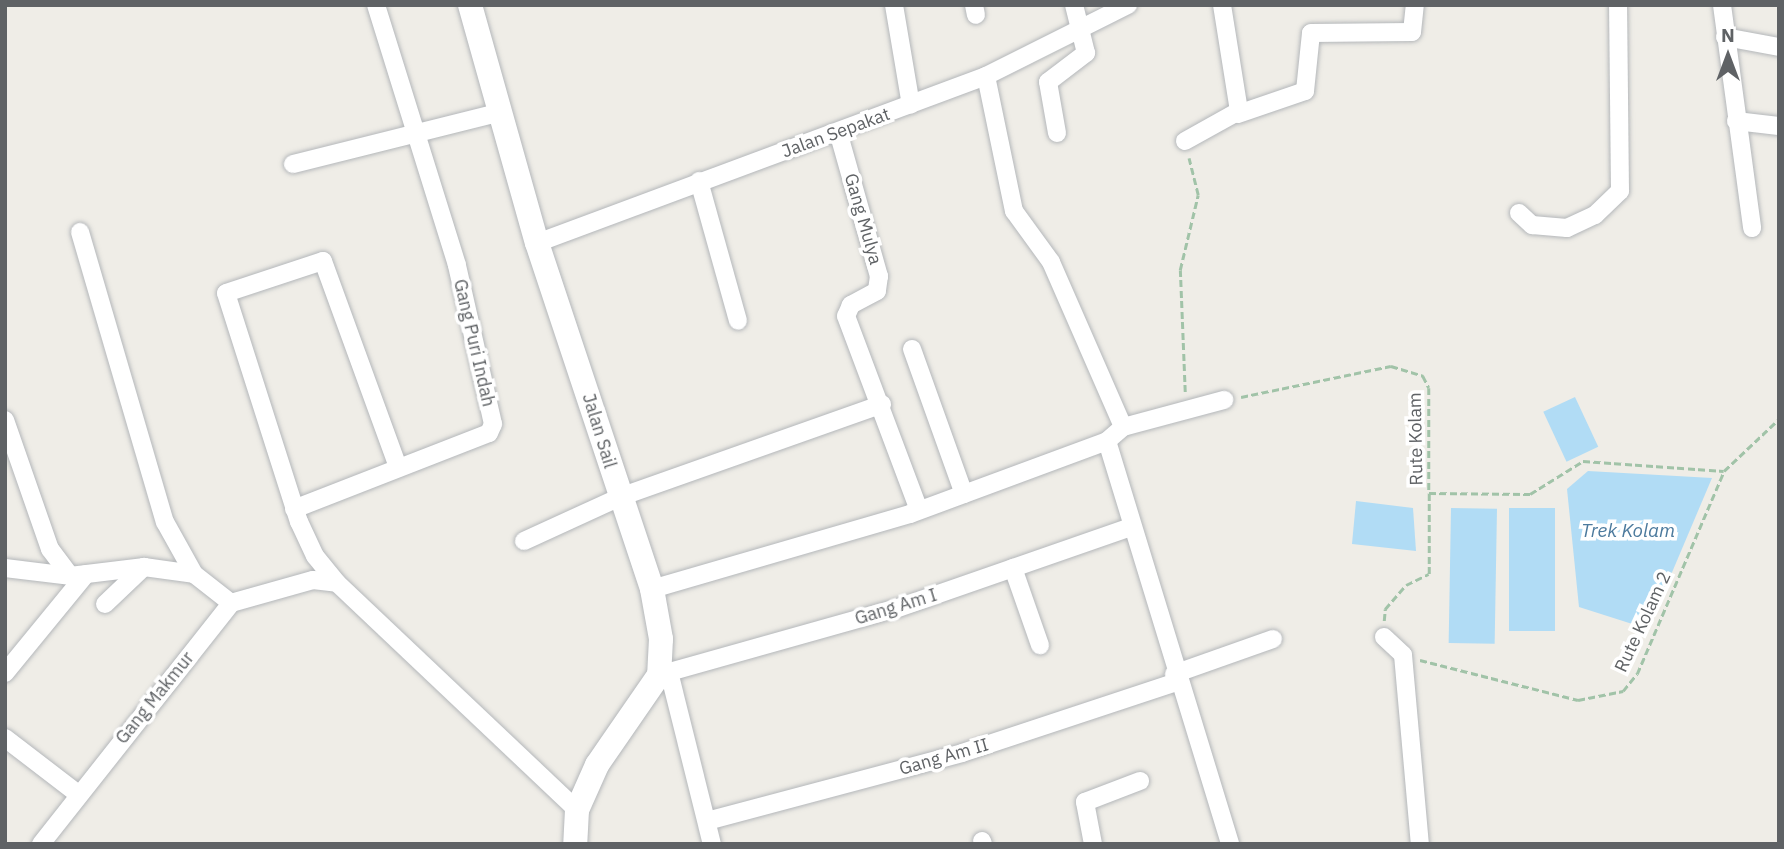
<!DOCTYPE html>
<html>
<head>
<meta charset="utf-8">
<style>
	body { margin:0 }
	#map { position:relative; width:1784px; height:849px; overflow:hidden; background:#efede7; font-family:"IBM Plex Sans",sans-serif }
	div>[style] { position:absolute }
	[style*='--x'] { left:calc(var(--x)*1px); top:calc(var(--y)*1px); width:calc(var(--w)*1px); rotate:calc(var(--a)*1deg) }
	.water>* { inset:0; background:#b1dcf5; transform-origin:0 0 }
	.path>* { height:2.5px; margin-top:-1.25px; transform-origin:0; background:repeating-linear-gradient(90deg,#a1c3a8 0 7px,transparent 0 10.5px) }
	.roads { filter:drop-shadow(0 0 2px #b4b7ba) drop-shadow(0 0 2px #b4b7ba) }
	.street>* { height:18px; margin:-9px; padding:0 9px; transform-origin:9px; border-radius:9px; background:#fff }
	.secondary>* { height:24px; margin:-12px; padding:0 12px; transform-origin:12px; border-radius:12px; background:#fff }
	span { translate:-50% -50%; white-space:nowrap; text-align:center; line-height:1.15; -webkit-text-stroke:7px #fff; paint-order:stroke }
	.street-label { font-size:18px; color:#5f6265 }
	.water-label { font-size:19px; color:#4c7a9d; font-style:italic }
	.frame { position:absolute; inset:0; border:7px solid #5f6265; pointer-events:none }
	.north { position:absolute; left:1693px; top:21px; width:70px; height:70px; -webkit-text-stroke:5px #fff; paint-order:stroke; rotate:0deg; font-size:19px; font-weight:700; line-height:28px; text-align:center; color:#5f6265 }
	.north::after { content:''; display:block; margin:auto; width:24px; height:32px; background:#5f6265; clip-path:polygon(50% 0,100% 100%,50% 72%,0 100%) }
</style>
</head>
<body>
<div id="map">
	<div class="water">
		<i style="left:1575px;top:397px;width:55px;height:35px;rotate:65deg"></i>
		<i style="clip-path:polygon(1588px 471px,1712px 478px,1648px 629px,1579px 607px,1567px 489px)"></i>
		<i style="clip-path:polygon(1356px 501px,1413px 508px,1416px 551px,1352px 544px)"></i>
		<i style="left:1451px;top:508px;width:46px;height:135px;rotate:1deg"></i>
		<i style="left:1509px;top:508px;width:46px;height:123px"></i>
	</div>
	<div class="path">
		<i style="--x:1185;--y:392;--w:122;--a:-92.3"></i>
		<i style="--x:1180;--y:270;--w:77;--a:-76.5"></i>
		<i style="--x:1198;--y:195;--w:38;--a:-104"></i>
		<i style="--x:1241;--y:397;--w:153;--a:-11.7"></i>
		<i style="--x:1391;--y:366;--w:34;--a:17"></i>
		<i style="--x:1423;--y:376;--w:13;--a:63"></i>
		<i style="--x:1429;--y:388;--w:105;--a:90"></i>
		<i style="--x:1429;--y:493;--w:101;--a:0.6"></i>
		<i style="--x:1530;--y:494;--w:62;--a:-31.9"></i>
		<i style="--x:1583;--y:461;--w:141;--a:4.1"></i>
		<i style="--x:1724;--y:471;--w:76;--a:-43.4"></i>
		<i style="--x:1384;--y:621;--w:12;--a:-85"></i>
		<i style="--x:1385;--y:609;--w:32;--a:-49"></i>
		<i style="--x:1406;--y:585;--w:25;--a:-26"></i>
		<i style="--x:1429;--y:574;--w:81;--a:-90"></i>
		<i style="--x:1420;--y:660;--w:163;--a:14.2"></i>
		<i style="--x:1578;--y:700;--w:46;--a:-11.3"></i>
		<i style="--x:1623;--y:691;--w:22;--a:-51"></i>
		<i style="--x:1637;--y:674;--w:221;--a:-66.8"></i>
	</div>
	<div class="roads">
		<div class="street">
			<i style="--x:894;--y:5;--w:101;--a:80.4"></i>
			<i style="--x:974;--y:5;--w:10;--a:79"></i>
			<i style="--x:1722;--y:5;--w:225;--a:82.3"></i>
			<i style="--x:1725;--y:37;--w:55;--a:10.5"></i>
			<i style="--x:986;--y:76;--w:138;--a:78.3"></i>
			<i style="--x:1014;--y:211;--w:63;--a:54"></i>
			<i style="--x:1051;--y:262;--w:180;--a:66.4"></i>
			<i style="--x:1238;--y:114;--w:71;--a:-18.9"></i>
			<i style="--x:1305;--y:91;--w:58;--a:-84.1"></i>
			<i style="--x:1311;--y:33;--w:101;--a:-0.6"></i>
			<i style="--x:1412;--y:32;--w:27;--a:-84"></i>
			<i style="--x:1736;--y:121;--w:43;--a:6.6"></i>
			<i style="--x:1057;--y:133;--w:52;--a:-100"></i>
			<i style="--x:1048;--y:82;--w:48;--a:-37.3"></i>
			<i style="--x:1086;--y:53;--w:49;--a:-104"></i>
			<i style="--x:839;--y:135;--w:147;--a:74.2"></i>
			<i style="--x:879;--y:276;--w:15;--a:98"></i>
			<i style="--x:877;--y:291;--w:30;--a:152"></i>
			<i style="--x:851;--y:305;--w:12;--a:114"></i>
			<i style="--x:846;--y:316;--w:207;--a:69.4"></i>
			<i style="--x:1185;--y:141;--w:62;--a:-29.1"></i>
			<i style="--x:1239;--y:111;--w:107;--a:-99.1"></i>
			<i style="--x:293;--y:164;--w:214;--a:-14"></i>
			<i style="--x:699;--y:181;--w:145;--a:74.4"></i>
			<i style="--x:1519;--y:213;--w:18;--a:43"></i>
			<i style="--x:1532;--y:225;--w:35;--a:5"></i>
			<i style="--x:1567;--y:228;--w:31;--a:-25"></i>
			<i style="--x:1595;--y:215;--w:35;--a:-44"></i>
			<i style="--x:1620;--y:191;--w:186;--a:-90.6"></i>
			<i style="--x:80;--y:232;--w:302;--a:73.7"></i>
			<i style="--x:165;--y:522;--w:60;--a:60.9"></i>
			<i style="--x:194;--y:574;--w:47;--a:38.1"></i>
			<i style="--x:231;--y:603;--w:85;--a:-15.7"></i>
			<i style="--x:313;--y:580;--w:24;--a:7"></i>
			<i style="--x:337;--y:583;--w:330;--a:43.4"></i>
			<i style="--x:537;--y:243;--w:479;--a:-20.4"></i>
			<i style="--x:986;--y:76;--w:159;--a:-26.6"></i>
			<i style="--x:912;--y:349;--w:154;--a:70.3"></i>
			<i style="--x:5;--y:420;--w:137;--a:70.8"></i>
			<i style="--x:50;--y:549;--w:34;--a:53"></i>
			<i style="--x:70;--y:576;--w:75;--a:-6.9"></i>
			<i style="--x:144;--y:567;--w:50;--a:8"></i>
			<i style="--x:1107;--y:441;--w:421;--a:73"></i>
			<i style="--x:294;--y:509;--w:209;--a:-21.3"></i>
			<i style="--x:489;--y:433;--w:10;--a:-66"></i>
			<i style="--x:493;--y:424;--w:163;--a:-102.8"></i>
			<i style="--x:457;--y:265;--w:272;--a:-107.3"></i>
			<i style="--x:524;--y:541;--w:106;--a:-24.6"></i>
			<i style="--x:620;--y:497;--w:278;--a:-19.5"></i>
			<i style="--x:5;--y:568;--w:65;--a:7"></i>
			<i style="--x:1013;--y:568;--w:82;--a:70.7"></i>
			<i style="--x:337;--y:583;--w:35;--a:-129"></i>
			<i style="--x:315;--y:556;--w:38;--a:-115"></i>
			<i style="--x:299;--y:522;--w:240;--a:-107.7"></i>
			<i style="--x:226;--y:293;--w:102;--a:-18.3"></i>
			<i style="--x:323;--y:261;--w:219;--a:70"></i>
			<i style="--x:652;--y:589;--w:269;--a:-16.2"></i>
			<i style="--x:910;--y:514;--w:210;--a:-20.3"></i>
			<i style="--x:1107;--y:441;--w:21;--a:-41"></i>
			<i style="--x:1123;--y:427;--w:105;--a:-15"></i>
			<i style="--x:105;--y:604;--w:54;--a:-43.5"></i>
			<i style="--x:1384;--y:637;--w:26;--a:43"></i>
			<i style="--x:1403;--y:655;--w:190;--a:84.9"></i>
			<i style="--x:669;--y:672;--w:177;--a:76"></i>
			<i style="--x:5;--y:673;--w:128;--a:-50.7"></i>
			<i style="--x:1174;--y:674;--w:105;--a:-19.5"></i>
			<i style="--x:659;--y:675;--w:248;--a:-15.7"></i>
			<i style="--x:898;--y:608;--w:246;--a:-19.2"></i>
			<i style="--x:5;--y:738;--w:92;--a:37.5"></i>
			<i style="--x:707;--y:821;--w:264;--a:-14.9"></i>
			<i style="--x:962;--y:753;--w:226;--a:-18.3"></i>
			<i style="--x:982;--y:841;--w:3;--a:72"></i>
			<i style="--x:41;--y:844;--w:307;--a:-51.7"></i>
			<i style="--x:1093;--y:844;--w:43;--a:-100.8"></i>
			<i style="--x:1085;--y:802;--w:59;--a:-20.9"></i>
		</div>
		<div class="secondary">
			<i style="--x:470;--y:5;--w:247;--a:74.3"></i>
			<i style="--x:537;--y:243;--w:365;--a:71.6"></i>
			<i style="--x:652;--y:589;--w:51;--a:79.8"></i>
			<i style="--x:661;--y:639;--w:36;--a:93"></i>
			<i style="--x:659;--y:675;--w:109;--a:124.6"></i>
			<i style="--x:597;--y:765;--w:49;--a:114"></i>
			<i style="--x:577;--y:810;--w:34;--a:93"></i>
		</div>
	</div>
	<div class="street-label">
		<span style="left:836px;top:133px;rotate:-20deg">Jalan Sepakat</span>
		<span style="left:863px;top:219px;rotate:74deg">Gang Mulya</span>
		<span style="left:474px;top:343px;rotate:77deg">Gang Puri Indah</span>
		<span style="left:599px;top:431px;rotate:73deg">Jalan Sail</span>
		<span style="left:1416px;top:439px;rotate:-91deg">Rute Kolam</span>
		<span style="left:896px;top:607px;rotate:-17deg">Gang Am I</span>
		<span style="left:1643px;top:622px;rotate:-65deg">Rute Kolam 2</span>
		<span style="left:155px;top:698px;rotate:-51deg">Gang Makmur</span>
		<span style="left:944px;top:757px;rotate:-16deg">Gang Am II</span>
	</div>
	<div class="water-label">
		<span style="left:1628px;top:531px">Trek Kolam</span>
	</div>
	<div class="frame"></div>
	<div class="north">N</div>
</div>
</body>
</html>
